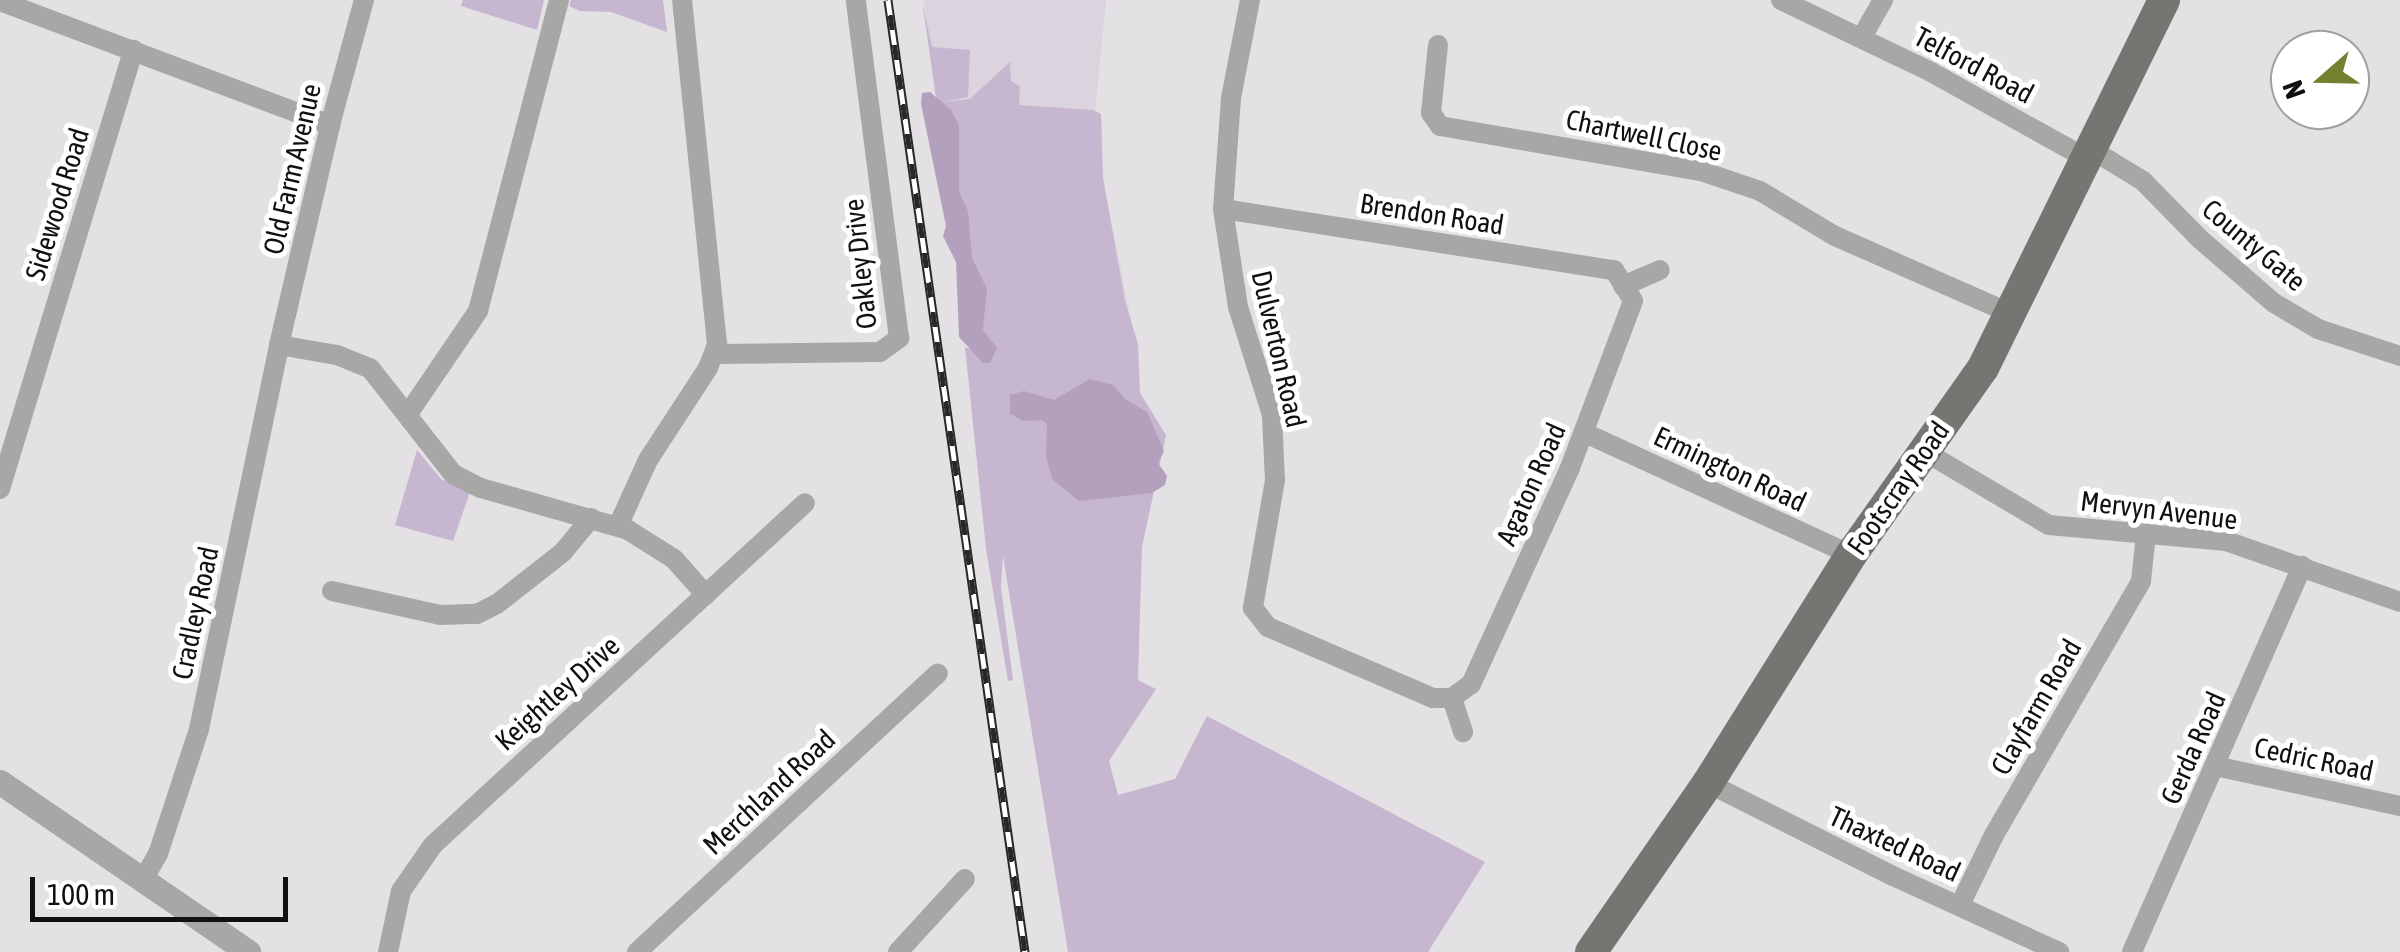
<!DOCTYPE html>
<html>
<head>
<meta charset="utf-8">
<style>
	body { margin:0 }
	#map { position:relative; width:2400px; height:952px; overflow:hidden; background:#e4e1e5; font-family:"Asap Condensed",sans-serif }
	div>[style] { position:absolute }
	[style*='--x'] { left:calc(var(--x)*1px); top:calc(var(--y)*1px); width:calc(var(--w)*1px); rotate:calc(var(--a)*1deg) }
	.built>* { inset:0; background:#dbd3de }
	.green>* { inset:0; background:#c6b6cf }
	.forest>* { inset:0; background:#b3a0bd }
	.minor>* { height:20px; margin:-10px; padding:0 10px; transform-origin:10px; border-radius:10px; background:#a7a7a5 }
	.tertiary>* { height:25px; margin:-12.5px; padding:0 12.5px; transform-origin:12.5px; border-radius:12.5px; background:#a7a7a5 }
	.primary>* { height:32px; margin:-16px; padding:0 16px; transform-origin:16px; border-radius:16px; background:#757672 }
	.rail>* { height:9px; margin-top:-4.5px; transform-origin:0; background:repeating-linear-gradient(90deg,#fff 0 15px,#282729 0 30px); box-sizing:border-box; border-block:2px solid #282729 }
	span { translate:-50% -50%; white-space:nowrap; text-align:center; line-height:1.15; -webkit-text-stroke:10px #fff; paint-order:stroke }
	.street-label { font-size:28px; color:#100f11 }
	.north { position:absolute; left:2270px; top:30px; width:100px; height:100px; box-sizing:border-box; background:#fff; border:2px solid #9f9fa0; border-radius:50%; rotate:250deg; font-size:28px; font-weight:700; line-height:40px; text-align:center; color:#100f11 }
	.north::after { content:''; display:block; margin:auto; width:35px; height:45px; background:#728231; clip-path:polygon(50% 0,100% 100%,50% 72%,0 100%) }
	.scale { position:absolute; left:30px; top:877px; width:258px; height:45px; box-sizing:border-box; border:5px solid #100f11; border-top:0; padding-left:12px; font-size:30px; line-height:35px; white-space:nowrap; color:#100f11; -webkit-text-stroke:8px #fff; paint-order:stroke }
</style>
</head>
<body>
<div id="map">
	<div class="built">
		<i style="clip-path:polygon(924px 0,1106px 0,1095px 113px,1101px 114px,1103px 178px,1132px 327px,1143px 423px,978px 395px)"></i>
	</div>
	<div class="green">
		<i style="clip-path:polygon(463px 0,544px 0,537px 30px,461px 6px)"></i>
		<i style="clip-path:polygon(571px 0,663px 0,667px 32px,611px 12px,580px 11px,569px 6px)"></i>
		<i style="clip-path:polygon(922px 0,932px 47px,970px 50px,968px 97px,942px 102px,970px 99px,1010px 62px,1011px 81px,1020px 86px,1019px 105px,1093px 110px,1101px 114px,1103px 178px,1125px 301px,1138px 344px,1140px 393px,1166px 435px,1142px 547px,1138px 680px,1156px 689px,1109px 761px,1118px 795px,1175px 779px,1207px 716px,1485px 862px,1428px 952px,1068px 952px,1003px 556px,1001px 588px,1013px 680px,1008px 681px,986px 549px,965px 347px,972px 350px)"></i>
		<i style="clip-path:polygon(417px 450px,441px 479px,470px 492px,453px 541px,395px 525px)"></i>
	</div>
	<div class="forest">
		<i style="clip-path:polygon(930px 92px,951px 110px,959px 125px,959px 192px,968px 211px,972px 258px,987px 289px,983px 330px,997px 348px,990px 363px,983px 363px,959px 337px,956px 262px,943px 236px,946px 226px,921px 104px,922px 93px)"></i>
		<i style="clip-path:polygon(1090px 379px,1113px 385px,1125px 399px,1147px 412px,1164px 451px,1158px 463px,1167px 476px,1165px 485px,1152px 493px,1079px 501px,1052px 479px,1046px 456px,1047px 424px,1042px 420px,1023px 421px,1010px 414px,1010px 395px,1024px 391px,1054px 400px)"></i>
	</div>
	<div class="minor">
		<i style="--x:1250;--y:0;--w:100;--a:101"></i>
		<i style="--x:1231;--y:98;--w:111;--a:94.1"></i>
		<i style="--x:1223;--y:209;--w:99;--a:81.3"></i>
		<i style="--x:1238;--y:307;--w:113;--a:72.5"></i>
		<i style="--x:1272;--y:415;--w:65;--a:87.4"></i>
		<i style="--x:1275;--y:480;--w:130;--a:99.8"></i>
		<i style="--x:1253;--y:608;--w:24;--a:52"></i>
		<i style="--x:1268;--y:627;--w:180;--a:23.3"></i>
		<i style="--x:1433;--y:698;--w:19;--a:0"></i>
		<i style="--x:1781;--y:0;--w:166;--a:25.6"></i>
		<i style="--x:1931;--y:72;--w:175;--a:29.1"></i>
		<i style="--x:0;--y:1;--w:353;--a:20.6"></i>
		<i style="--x:1862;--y:37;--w:43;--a:-60.4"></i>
		<i style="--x:1438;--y:45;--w:68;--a:95.9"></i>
		<i style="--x:1431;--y:113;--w:16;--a:55"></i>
		<i style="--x:1440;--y:126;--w:265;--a:9.8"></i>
		<i style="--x:1701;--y:171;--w:62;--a:18.7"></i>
		<i style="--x:1760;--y:191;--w:87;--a:31"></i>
		<i style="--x:1835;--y:236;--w:193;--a:23.8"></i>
		<i style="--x:2089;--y:148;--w:63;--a:31.4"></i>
		<i style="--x:2143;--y:181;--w:83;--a:45.5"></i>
		<i style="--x:2201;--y:240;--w:96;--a:40.8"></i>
		<i style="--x:2274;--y:303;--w:51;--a:30.6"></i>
		<i style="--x:2318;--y:329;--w:86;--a:18.2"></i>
		<i style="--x:1223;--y:209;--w:396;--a:8.9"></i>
		<i style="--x:1614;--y:270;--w:36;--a:58"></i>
		<i style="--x:1633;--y:301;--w:178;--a:110.7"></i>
		<i style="--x:1570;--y:468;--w:238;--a:114.6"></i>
		<i style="--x:1471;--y:684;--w:24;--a:144"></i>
		<i style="--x:1623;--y:286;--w:40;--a:-23.4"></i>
		<i style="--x:279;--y:345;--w:59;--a:9.8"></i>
		<i style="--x:337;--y:355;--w:35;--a:22"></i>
		<i style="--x:370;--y:368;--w:135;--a:51.9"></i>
		<i style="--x:453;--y:474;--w:31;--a:27"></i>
		<i style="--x:481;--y:488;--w:153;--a:15.9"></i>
		<i style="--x:628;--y:530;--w:54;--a:32.2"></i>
		<i style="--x:674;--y:559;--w:48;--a:48.4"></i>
		<i style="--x:716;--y:354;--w:164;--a:-0.7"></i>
		<i style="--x:880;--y:352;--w:24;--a:-36"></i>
		<i style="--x:899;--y:338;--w:341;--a:-97.3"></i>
		<i style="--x:408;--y:414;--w:125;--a:-55.8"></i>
		<i style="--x:478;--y:311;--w:321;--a:-75.4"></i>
		<i style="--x:1585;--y:433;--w:293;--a:24.6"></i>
		<i style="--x:1922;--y:450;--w:147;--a:30.6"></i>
		<i style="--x:2049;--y:525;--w:178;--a:5.2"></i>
		<i style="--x:2226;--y:541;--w:184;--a:19.3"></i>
		<i style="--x:0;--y:489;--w:459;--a:-73.1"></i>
		<i style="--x:618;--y:526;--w:72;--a:-65.6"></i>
		<i style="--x:648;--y:460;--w:110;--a:-56.9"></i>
		<i style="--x:708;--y:368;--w:26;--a:-69"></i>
		<i style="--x:717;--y:344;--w:346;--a:-95.8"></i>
		<i style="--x:332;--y:591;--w:111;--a:12.5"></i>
		<i style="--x:440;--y:615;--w:37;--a:-2"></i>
		<i style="--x:477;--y:614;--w:22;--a:-27"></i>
		<i style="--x:497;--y:604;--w:84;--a:-38.2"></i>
		<i style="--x:563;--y:552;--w:44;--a:-50.5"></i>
		<i style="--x:1452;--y:698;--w:36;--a:72"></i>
		<i style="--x:2215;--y:766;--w:189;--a:12.2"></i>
		<i style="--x:1708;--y:783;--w:207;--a:26.7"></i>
		<i style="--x:1893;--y:876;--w:183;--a:24.6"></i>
		<i style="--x:144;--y:878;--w:28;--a:-60"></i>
		<i style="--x:158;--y:854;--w:132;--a:-71.8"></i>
		<i style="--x:199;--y:729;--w:392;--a:-78.2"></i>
		<i style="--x:279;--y:345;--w:226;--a:-76.9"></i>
		<i style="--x:330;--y:125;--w:130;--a:-74.8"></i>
		<i style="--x:1960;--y:905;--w:78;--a:-64.1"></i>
		<i style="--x:1994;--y:835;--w:293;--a:-59.9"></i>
		<i style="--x:2141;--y:581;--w:47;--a:-83.9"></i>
		<i style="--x:388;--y:952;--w:62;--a:-78"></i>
		<i style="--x:401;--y:891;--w:56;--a:-55.2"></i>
		<i style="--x:433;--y:845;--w:505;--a:-42.59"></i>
		<i style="--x:637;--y:952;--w:410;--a:-42.8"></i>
		<i style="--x:898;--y:952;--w:99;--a:-47.5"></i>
		<i style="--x:2132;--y:952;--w:422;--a:-66.2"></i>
	</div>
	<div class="tertiary">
		<i style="--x:0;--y:782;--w:301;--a:34.4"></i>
	</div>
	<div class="primary">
		<i style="--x:1591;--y:952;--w:206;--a:-55.3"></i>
		<i style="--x:1708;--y:783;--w:269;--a:-57.9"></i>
		<i style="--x:1851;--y:555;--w:229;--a:-54.8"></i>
		<i style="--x:1983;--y:368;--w:410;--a:-63.8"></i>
	</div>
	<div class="rail">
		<i style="--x:888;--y:0;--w:962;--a:81.81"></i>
	</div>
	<div class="street-label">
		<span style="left:1974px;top:65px;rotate:28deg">Telford Road</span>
		<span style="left:1644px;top:135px;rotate:12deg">Chartwell Close</span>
		<span style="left:292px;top:169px;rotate:-77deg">Old Farm Avenue</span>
		<span style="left:57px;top:204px;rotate:-73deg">Sidewood Road</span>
		<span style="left:1432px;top:214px;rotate:9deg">Brendon Road</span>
		<span style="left:2254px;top:245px;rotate:40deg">County Gate</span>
		<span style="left:860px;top:264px;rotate:-96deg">Oakley Drive</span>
		<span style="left:1279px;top:349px;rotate:77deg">Dulverton Road</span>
		<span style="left:1730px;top:469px;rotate:25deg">Ermington Road</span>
		<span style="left:1531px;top:484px;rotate:-66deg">Agaton Road</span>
		<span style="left:1898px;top:488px;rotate:-55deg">Footscray Road</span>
		<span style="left:2159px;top:510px;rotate:7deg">Mervyn Avenue</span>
		<span style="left:195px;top:613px;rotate:-78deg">Cradley Road</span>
		<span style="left:557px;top:693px;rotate:-42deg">Keightley Drive</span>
		<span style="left:2036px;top:707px;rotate:-60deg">Clayfarm Road</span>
		<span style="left:2193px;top:748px;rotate:-66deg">Gerda Road</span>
		<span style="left:2314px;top:759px;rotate:12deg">Cedric Road</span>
		<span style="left:769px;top:792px;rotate:-43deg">Merchland Road</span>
		<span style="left:1895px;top:844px;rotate:25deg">Thaxted Road</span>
	</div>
	<div class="north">N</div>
	<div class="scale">100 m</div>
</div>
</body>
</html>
